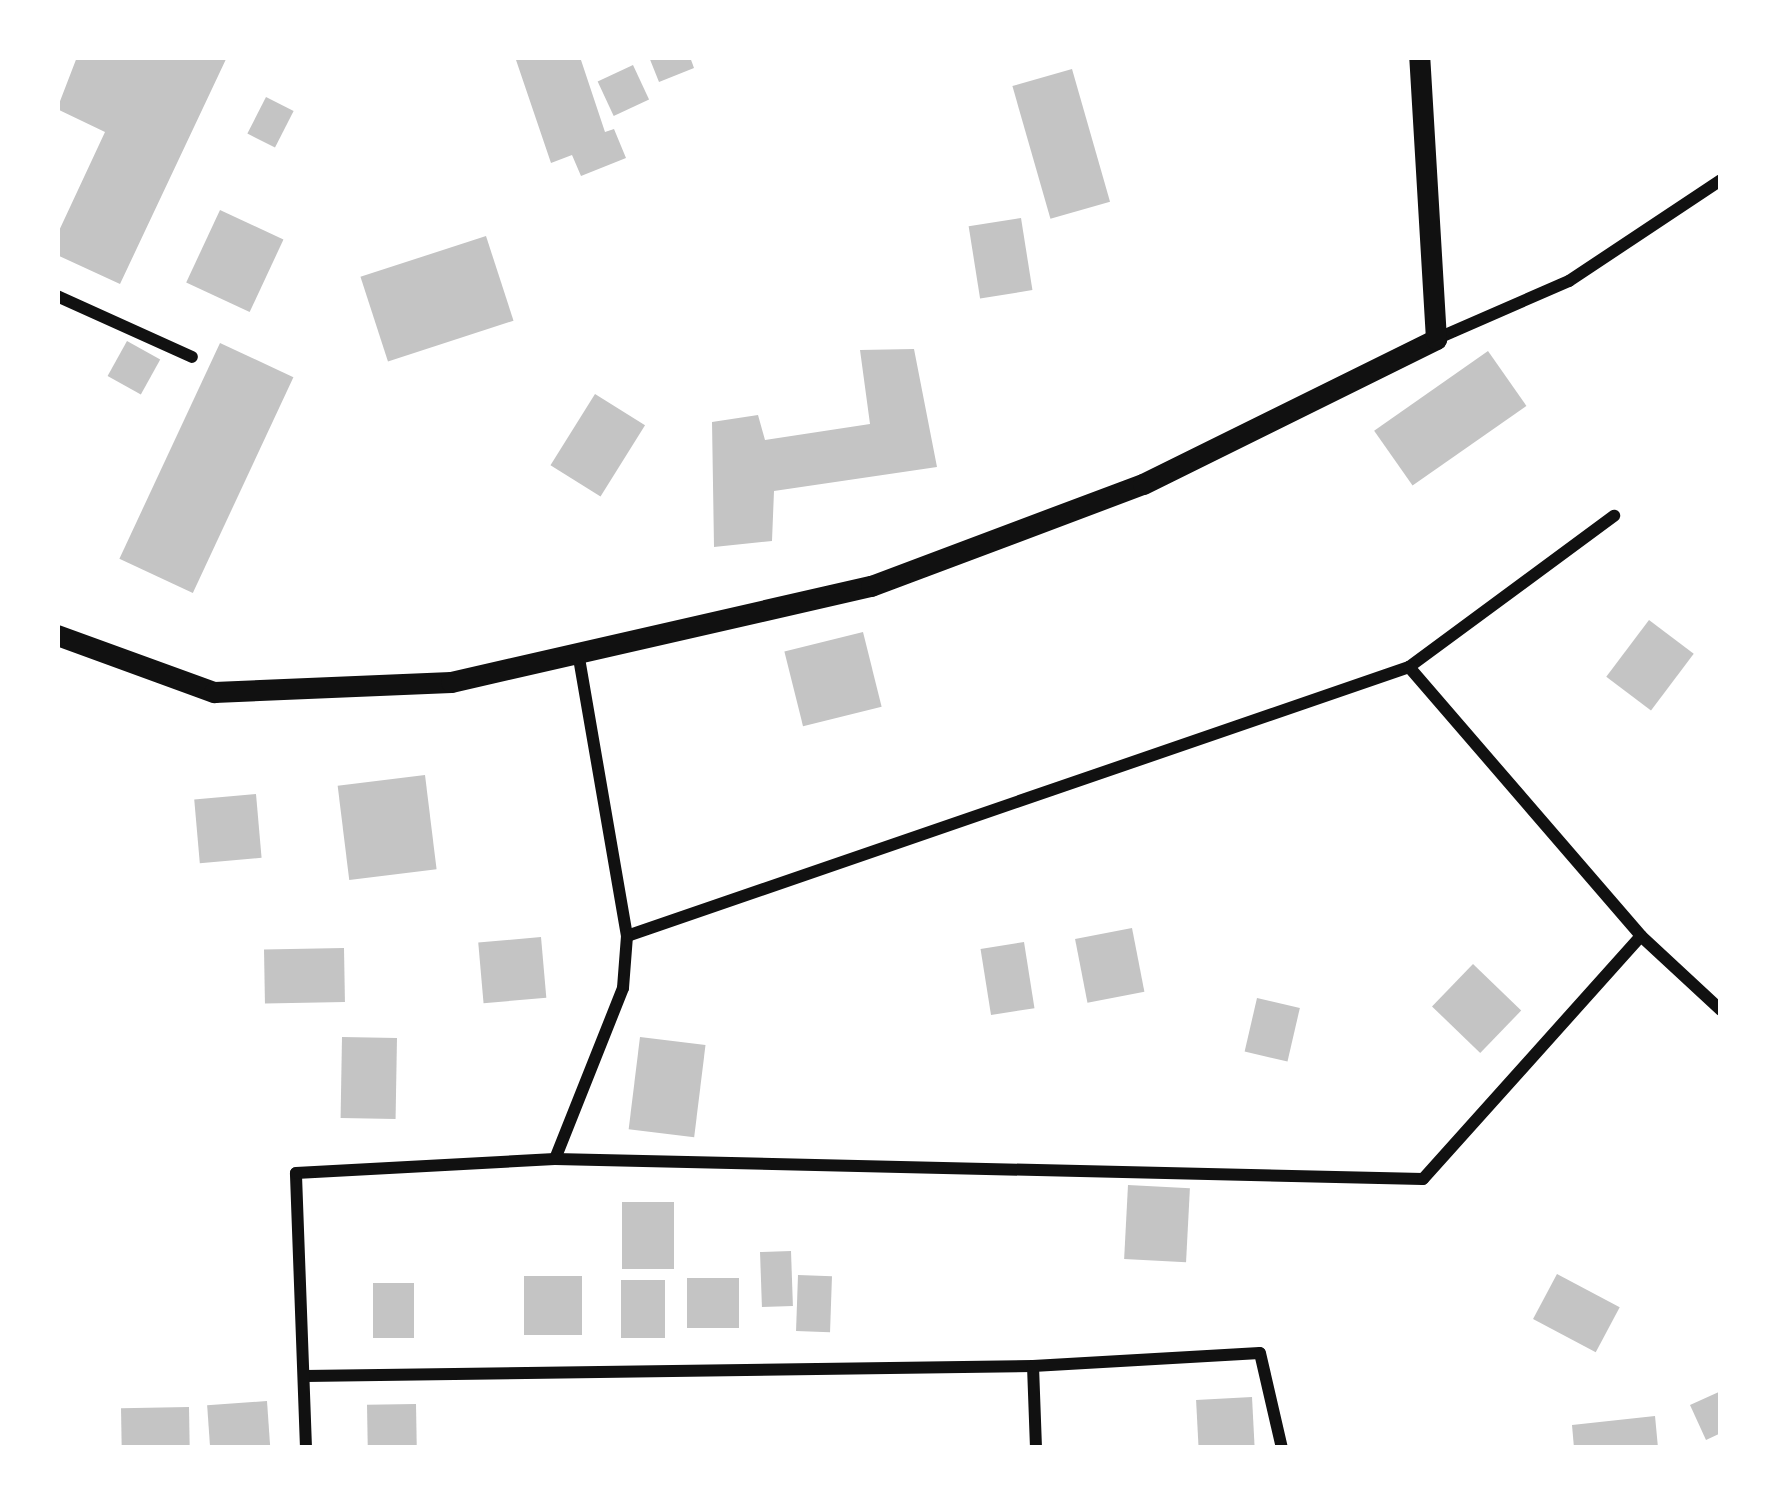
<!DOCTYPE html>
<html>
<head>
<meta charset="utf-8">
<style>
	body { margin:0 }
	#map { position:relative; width:1778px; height:1505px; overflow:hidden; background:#fff; font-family:"Source Serif 4",serif }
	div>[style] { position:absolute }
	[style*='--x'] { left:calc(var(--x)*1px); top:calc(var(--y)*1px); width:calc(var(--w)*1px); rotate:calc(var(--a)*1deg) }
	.building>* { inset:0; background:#c4c4c4; transform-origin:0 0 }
	.minor>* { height:12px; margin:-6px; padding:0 6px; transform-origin:6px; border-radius:6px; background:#111 }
	.tertiary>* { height:21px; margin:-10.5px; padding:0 10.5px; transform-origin:10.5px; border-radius:10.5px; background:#111 }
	span { translate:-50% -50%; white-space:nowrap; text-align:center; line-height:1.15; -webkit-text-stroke:12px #fff; paint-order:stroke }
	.frame { position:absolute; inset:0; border:60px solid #fff; pointer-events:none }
</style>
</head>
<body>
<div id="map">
	<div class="building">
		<i style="clip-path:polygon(77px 57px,227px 57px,120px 284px,57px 255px,57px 235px,105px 132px,57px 109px)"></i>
		<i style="clip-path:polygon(515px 57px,580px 57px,605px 132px,614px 129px,626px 158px,581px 176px,572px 155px,551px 163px)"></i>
		<i style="clip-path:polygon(649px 57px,690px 57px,694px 68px,659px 82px)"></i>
		<i style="left:633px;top:65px;width:38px;height:39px;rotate:65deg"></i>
		<i style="left:1072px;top:69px;width:138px;height:62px;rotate:74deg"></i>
		<i style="left:266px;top:97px;width:31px;height:41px;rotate:27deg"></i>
		<i style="left:220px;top:210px;width:70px;height:80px;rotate:25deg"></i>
		<i style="left:1021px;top:218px;width:73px;height:53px;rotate:81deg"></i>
		<i style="left:486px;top:236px;width:89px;height:132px;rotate:72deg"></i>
		<i style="left:127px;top:341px;width:38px;height:40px;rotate:29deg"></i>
		<i style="left:220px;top:343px;width:81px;height:238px;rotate:25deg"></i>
		<i style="clip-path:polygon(914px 349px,937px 467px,774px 491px,772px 541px,714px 547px,712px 422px,758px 415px,765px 440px,870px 424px,860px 350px)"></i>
		<i style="left:1488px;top:351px;width:67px;height:139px;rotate:55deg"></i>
		<i style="left:595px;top:394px;width:59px;height:84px;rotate:32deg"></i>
		<i style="left:1649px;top:620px;width:56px;height:71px;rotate:37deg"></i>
		<i style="left:863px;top:632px;width:77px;height:81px;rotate:76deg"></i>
		<i style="left:425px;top:775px;width:95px;height:88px;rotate:83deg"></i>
		<i style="left:256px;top:794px;width:64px;height:62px;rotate:85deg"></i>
		<i style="left:1132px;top:928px;width:65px;height:58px;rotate:79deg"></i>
		<i style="left:541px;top:937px;width:61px;height:63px;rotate:85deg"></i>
		<i style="left:1024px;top:942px;width:67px;height:44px;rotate:81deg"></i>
		<i style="left:344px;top:948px;width:54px;height:80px;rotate:89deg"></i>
		<i style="left:1473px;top:964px;width:67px;height:59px;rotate:44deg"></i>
		<i style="left:1257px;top:998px;width:44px;height:55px;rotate:13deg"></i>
		<i style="left:342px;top:1037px;width:55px;height:81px;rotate:1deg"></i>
		<i style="left:640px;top:1037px;width:66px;height:93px;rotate:7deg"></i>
		<i style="left:1128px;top:1185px;width:62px;height:74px;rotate:3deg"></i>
		<i style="left:674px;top:1202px;width:67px;height:52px;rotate:90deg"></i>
		<i style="left:791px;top:1251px;width:55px;height:31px;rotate:88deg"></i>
		<i style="left:1557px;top:1274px;width:71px;height:51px;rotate:28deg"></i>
		<i style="left:798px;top:1275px;width:34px;height:56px;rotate:2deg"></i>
		<i style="left:582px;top:1276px;width:59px;height:58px;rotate:90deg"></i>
		<i style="left:687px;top:1278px;width:52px;height:50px"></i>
		<i style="left:621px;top:1280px;width:44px;height:58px"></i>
		<i style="left:373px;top:1283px;width:41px;height:55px"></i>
		<i style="clip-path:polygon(1721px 1391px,1721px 1433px,1706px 1440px,1690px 1405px)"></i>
		<i style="left:1252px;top:1397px;width:51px;height:56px;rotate:87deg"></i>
		<i style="left:267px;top:1401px;width:47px;height:60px;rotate:86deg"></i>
		<i style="left:416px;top:1404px;width:44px;height:49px;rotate:89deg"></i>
		<i style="left:189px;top:1407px;width:41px;height:68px;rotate:89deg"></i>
		<i style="clip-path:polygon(1655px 1416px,1658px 1448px,1574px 1448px,1572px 1425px)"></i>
	</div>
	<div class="minor">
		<i style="--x:57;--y:296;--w:148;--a:24.3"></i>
		<i style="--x:1436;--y:339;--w:145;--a:-23.6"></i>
		<i style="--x:1569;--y:281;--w:182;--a:-33.6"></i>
		<i style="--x:1409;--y:667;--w:255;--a:-36.4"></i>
		<i style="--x:627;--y:936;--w:827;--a:-18.98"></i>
		<i style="--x:1409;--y:667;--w:355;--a:49.2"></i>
		<i style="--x:1641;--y:936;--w:109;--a:42.8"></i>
		<i style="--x:555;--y:1159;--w:184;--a:-68.3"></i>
		<i style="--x:623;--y:988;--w:52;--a:-85.6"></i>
		<i style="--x:627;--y:936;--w:283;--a:-99.8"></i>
		<i style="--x:1033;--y:1366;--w:82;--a:87.9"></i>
		<i style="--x:305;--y:1376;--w:728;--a:-0.79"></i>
		<i style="--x:1033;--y:1366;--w:227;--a:-3.3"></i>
		<i style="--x:1260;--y:1353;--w:98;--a:77"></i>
		<i style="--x:306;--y:1448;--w:275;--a:-92.1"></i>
		<i style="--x:296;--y:1173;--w:259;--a:-3.1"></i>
		<i style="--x:555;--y:1159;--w:868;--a:1.32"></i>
		<i style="--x:1423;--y:1179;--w:326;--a:-48.1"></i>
	</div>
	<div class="tertiary">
		<i style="--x:57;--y:635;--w:167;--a:20"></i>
		<i style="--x:214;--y:692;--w:237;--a:-2.4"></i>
		<i style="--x:451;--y:682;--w:431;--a:-12.9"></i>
		<i style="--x:871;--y:586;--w:290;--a:-20.6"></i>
		<i style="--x:1143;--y:484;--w:327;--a:-26.3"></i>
		<i style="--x:1436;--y:339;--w:283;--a:-93.4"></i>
	</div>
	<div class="frame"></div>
</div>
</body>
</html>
